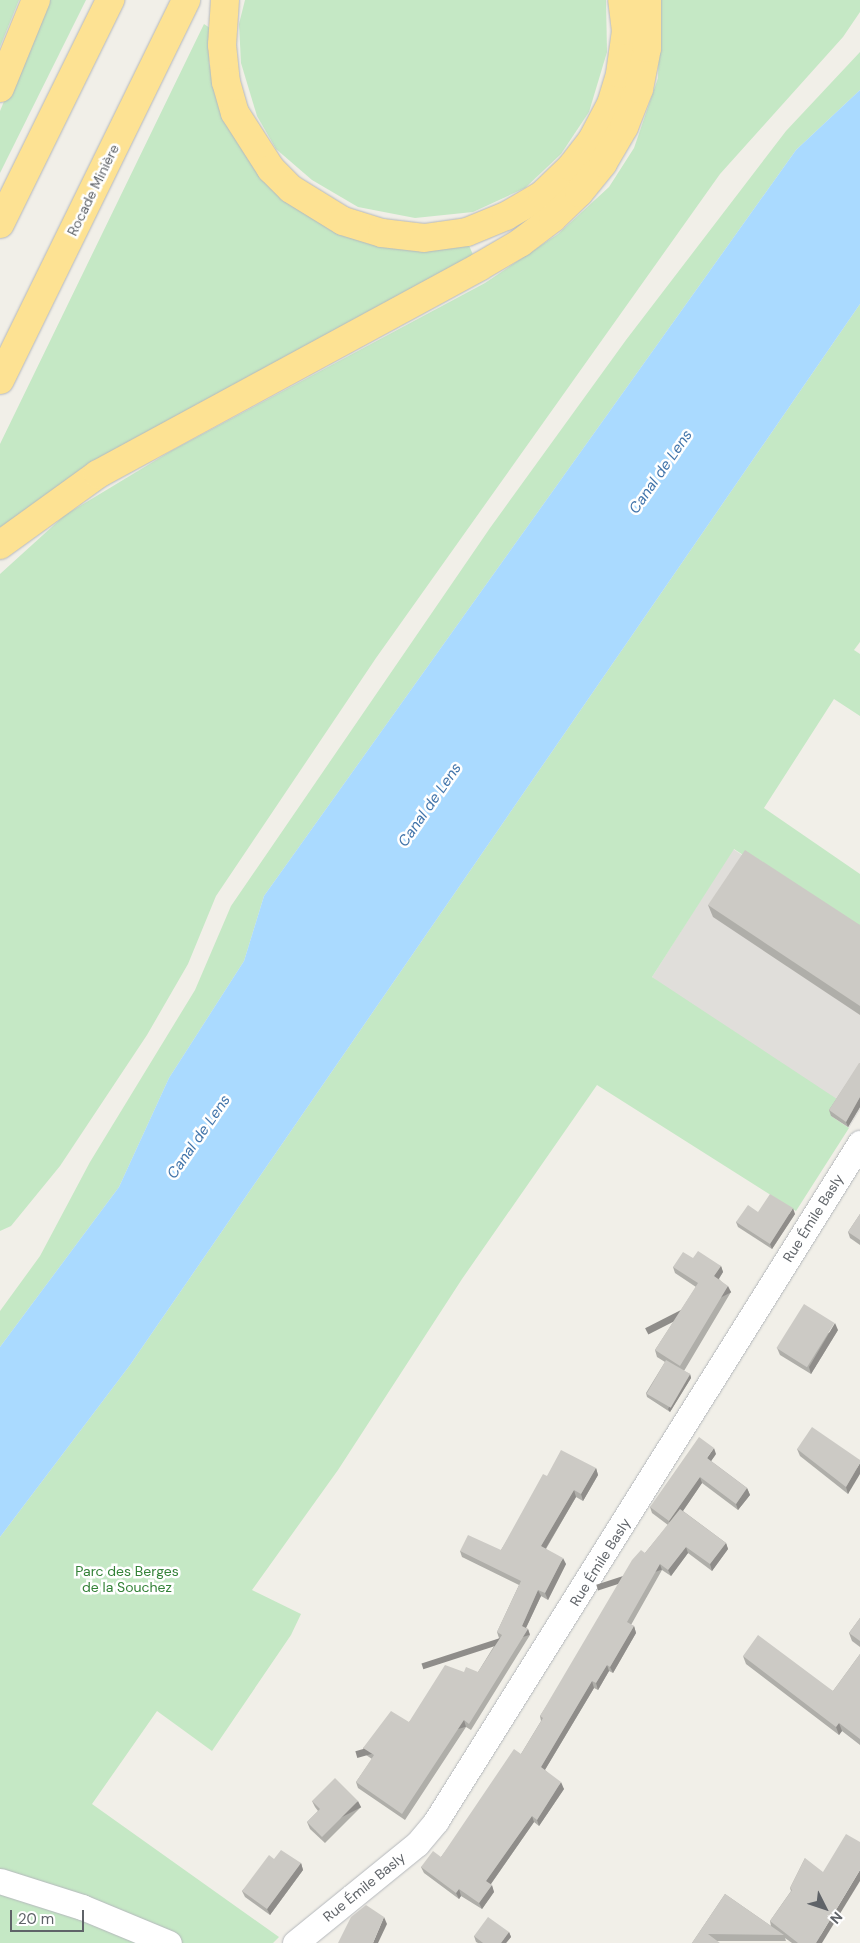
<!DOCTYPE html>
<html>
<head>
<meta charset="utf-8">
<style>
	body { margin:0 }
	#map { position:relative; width:860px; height:1943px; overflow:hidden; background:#f1efe8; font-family:"DM Sans",sans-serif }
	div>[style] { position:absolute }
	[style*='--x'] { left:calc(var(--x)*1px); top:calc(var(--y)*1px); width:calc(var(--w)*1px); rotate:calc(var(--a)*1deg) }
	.industrial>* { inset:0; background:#e0deda }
	.green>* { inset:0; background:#c5e8c5 }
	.water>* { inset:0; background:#aadaff }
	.roads { filter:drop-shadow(0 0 1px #b5b8bc) drop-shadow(0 0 1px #b5b8bc) }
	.minor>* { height:25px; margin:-12.5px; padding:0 12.5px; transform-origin:12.5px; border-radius:12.5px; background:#fff }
	.highway>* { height:28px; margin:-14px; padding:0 14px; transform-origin:14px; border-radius:14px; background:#fde293 }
	.wall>* { inset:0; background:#afaea9 }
	.shaded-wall>* { inset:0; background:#8f8d8a; transform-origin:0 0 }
	.building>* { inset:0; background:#cccac5; transform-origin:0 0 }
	span { translate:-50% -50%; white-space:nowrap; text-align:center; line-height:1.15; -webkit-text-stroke:5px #fff; paint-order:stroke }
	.street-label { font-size:14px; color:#5f6368 }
	.park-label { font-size:14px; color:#348238 }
	.water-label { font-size:15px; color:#4174aa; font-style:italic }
	.north { position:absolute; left:800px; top:1883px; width:50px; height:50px; -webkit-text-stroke:4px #fff; paint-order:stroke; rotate:131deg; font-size:14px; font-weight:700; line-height:20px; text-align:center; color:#5f6368 }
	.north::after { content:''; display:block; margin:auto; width:18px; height:22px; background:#5f6368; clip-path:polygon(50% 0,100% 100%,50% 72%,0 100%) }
	.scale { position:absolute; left:10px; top:1910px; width:74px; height:22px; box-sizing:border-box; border:2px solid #5f6368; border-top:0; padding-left:6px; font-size:15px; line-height:18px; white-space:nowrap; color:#5f6368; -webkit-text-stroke:4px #fff; paint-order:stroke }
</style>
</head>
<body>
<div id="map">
	<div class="industrial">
		<i style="clip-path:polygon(733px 849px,860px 932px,860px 1110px,849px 1128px,652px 977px)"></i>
	</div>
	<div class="green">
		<i style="clip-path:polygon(0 0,19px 0,0 47px)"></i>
		<i style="clip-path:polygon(46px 0,86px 0,0 173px,0 111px)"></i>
		<i style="clip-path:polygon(245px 0,606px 0,607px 52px,589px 112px,561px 154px,525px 188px,473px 212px,415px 218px,358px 207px,312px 180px,276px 149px,257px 116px,241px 63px,239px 24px)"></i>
		<i style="clip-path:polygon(660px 0,860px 0,860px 12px,843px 37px,720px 174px,376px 658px,216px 896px,188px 964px,147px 1035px,60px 1166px,11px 1226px,0 1231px,0 574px,65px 515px,171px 451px,485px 283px,558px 234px,609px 187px,634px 148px,658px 78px)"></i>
		<i style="clip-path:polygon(204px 24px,210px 28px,209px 63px,226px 122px,312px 213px,467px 241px,475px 259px,0 534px,0 444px)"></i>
		<i style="clip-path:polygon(860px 52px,860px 90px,796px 150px,264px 896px,244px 961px,169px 1078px,119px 1187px,0 1347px,0 1311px,40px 1256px,90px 1162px,195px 990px,231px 906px,490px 528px,626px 340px,786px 131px)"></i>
		<i style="clip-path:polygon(860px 304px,860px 642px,854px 650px,860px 654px,860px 716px,834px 699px,764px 808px,860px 874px,860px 932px,734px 849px,652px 977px,840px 1101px,831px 1116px,849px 1128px,796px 1211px,597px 1085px,462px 1279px,338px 1470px,252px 1590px,301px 1614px,291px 1635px,212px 1751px,157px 1711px,92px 1804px,279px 1937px,273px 1943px,0 1943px,0 1537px,130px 1365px)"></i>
	</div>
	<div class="water">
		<i style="clip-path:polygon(860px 90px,860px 304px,130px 1365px,0 1537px,0 1347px,119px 1187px,169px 1078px,244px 961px,264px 896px,796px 150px)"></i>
	</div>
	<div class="roads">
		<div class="minor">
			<i style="--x:0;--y:1881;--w:86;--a:17.6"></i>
			<i style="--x:82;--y:1907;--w:94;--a:22.5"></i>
			<i style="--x:295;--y:1943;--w:157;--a:-39.1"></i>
			<i style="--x:417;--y:1844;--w:30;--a:-50"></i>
			<i style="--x:436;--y:1821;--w:800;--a:-57.98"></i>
		</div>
		<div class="highway">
			<i style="--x:225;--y:0;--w:45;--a:93.8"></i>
			<i style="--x:222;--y:45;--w:37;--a:84"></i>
			<i style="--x:226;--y:82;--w:32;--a:74"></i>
			<i style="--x:235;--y:113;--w:67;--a:57.3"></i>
			<i style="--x:271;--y:169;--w:28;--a:45"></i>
			<i style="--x:291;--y:189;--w:61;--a:31.6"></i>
			<i style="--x:343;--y:221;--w:41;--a:17.1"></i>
			<i style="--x:382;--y:233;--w:42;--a:6.8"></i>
			<i style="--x:424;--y:238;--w:43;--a:-7.9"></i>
			<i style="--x:467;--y:232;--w:42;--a:-22.3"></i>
			<i style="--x:506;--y:216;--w:42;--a:-30.3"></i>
			<i style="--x:542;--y:195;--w:40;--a:-44"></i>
			<i style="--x:571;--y:167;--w:34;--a:-52"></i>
			<i style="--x:592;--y:140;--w:41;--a:-62.2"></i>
			<i style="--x:611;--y:104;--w:31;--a:-73"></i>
			<i style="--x:620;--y:74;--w:43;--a:-82.1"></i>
			<i style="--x:626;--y:31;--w:31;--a:-97"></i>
			<i style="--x:0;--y:88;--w:95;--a:-67.8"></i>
			<i style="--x:0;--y:224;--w:250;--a:-63.8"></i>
			<i style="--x:0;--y:380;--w:423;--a:-63.9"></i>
			<i style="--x:0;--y:545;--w:121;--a:-35.9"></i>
			<i style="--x:98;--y:474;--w:434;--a:-28.5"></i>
			<i style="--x:479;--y:267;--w:48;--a:-30.3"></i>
			<i style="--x:520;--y:243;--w:41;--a:-37.1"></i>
			<i style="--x:553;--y:218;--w:36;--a:-44"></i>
			<i style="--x:579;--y:193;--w:38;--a:-51"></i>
			<i style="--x:603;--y:163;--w:42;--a:-59.7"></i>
			<i style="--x:624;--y:127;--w:41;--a:-68.5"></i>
			<i style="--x:639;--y:89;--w:42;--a:-79"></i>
			<i style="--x:647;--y:48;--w:48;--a:-90"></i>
		</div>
	</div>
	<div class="wall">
		<i style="clip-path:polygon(708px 905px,860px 925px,860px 1015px,713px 917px)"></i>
		<i style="clip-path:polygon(860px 1063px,860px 1107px,848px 1127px,831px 1116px,829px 1110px)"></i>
		<i style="clip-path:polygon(758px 1212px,795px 1214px,772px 1249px,738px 1227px,736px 1222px)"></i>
		<i style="clip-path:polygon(860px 1214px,860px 1245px,850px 1238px,848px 1232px)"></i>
		<i style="clip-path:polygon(693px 1258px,721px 1266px,723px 1272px,719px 1279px,731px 1292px,684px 1371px,690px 1374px,691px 1378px,670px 1412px,647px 1397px,646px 1393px,665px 1362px,657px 1357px,655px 1350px,696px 1287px,675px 1273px,673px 1267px)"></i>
		<i style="clip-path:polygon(838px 1330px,811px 1374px,780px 1355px,777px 1348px)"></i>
		<i style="clip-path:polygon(797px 1449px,860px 1460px,848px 1494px,800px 1456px)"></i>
		<i style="clip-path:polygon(716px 1454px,711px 1461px,747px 1488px,750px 1495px,738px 1510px,702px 1483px,683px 1511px,726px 1543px,728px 1549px,712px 1571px,688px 1553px,671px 1576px,662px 1570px,631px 1625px,634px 1626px,636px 1633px,613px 1673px,609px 1671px,598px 1690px,594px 1688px,545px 1770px,564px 1789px,539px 1826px,534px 1822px,491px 1884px,494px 1892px,482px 1909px,461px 1896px,459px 1899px,424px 1873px,421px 1867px,441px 1857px,521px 1754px,541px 1721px,540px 1716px,645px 1553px,668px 1525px,652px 1513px,650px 1507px)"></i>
		<i style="clip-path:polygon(596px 1468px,598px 1475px,583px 1501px,576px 1497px,546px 1549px,566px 1564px,548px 1600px,541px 1596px,526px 1628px,528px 1629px,530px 1635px,471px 1730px,466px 1727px,405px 1820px,358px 1788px,356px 1782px,372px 1759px,366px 1755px,363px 1748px,409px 1722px,464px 1672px,478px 1672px,499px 1638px,497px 1632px,519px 1585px,462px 1557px,460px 1551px,501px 1550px,547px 1476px)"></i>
		<i style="clip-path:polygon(860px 1618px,860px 1647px,852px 1641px,849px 1633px)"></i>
		<i style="clip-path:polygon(860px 1654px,860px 1745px,842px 1731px,839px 1735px,746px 1664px,743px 1656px,833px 1691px)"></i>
		<i style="clip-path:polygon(312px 1801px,361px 1807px,325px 1843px,310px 1829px,307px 1822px,318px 1811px,315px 1807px)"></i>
		<i style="clip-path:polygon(805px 1858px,822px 1943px,792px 1943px,785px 1938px,786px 1941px,718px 1941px,692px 1943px,725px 1894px,771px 1926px,770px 1921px,791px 1891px,790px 1888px)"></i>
		<i style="clip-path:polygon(274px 1859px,301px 1863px,303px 1870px,270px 1915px,245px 1897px,242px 1891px)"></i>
		<i style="clip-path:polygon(509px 1932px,511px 1937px,506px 1943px,478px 1943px,476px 1942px,474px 1936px)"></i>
	</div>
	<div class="shaded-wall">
		<i style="clip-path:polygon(860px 1097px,860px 1107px,848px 1127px,846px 1122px)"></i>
		<i style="clip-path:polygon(793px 1208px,795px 1214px,772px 1249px,770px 1244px)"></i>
		<i style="clip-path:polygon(721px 1266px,723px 1272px,716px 1283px,714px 1276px)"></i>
		<i style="left:728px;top:1286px;width:7px;height:93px;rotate:63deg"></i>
		<i style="clip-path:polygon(835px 1323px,838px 1330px,811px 1374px,809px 1367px)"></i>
		<i style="clip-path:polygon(690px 1374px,691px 1378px,670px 1412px,668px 1409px)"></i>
		<i style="clip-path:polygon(714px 1448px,716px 1454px,709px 1464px,707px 1458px)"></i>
		<i style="clip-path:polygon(860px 1463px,860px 1474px,848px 1494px,846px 1487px)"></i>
		<i style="clip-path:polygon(596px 1468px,598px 1475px,583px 1501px,581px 1494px)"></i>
		<i style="clip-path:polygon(700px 1477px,702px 1483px,672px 1527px,669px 1521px)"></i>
		<i style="clip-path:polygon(747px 1488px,750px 1495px,738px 1510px,736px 1504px)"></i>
		<i style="clip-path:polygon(574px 1490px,576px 1497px,543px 1553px,541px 1546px)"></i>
		<i style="clip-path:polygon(726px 1543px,728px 1549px,712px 1571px,710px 1564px)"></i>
		<i style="clip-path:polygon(686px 1547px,688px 1553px,671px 1576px,668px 1570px)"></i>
		<i style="clip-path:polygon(563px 1558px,566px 1564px,548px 1600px,545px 1593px)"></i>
		<i style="left:660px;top:1564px;width:6px;height:67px;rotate:72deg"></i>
		<i style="clip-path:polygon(538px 1590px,541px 1596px,524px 1632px,522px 1626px)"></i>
		<i style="clip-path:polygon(634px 1626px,636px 1633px,613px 1673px,610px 1667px)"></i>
		<i style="left:528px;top:1629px;width:6px;height:112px;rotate:72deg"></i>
		<i style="clip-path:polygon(607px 1665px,609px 1671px,598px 1690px,596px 1683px)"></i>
		<i style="clip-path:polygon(592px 1681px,594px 1688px,543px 1773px,541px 1767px)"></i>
		<i style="left:464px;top:1720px;width:7px;height:113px;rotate:74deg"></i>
		<i style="clip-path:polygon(839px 1723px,842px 1731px,839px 1735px,836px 1727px)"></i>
		<i style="clip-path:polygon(561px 1782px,564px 1789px,539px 1826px,537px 1820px)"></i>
		<i style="left:358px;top:1801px;width:7px;height:51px;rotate:63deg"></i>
		<i style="clip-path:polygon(532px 1816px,534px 1822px,488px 1888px,486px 1881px)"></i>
		<i style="clip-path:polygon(301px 1863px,303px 1870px,270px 1915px,267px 1909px)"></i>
		<i style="clip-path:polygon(860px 1870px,860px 1881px,822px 1943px,816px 1943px)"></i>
		<i style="clip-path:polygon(492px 1885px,494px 1892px,482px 1909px,479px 1903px)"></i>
		<i style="clip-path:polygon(459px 1889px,461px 1896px,459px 1899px,456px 1893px)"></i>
		<i style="clip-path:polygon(384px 1917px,387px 1924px,378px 1943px,373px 1943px)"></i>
		<i style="clip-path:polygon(509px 1932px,511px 1937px,506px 1943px,501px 1943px)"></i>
	</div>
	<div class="building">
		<i style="clip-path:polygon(745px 850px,860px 925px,860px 1006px,708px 905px)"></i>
		<i style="clip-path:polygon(859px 1063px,860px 1063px,860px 1097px,846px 1122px,829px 1110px)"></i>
		<i style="clip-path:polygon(770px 1194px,793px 1208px,770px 1244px,736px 1222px,748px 1205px,758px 1212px)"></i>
		<i style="clip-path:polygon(860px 1214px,860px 1240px,848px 1232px)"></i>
		<i style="clip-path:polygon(698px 1251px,721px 1266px,714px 1276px,728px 1286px,680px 1366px,655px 1350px,698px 1283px,673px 1267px,683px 1252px,693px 1258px)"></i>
		<i style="left:804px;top:1304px;width:36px;height:52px;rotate:32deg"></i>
		<i style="left:666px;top:1360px;width:28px;height:39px;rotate:30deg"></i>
		<i style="clip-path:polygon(812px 1427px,860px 1460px,860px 1463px,846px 1487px,797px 1449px)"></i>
		<i style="clip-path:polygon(699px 1437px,714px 1448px,707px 1458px,747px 1488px,736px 1504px,700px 1477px,669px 1521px,650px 1507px)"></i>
		<i style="clip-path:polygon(561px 1450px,596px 1468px,581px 1494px,574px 1490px,541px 1546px,563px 1558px,545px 1593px,538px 1590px,522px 1626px,528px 1629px,469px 1724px,464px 1720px,402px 1814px,356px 1782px,374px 1755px,363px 1748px,391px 1711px,409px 1722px,445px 1665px,464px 1672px,466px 1667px,478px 1672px,502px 1635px,497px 1632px,521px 1581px,460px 1551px,468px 1535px,501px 1550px,543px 1474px,547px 1476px)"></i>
		<i style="clip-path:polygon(680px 1509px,726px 1543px,710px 1564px,686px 1547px,668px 1570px,660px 1564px,627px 1622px,634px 1626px,610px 1667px,607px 1665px,596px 1683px,592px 1681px,541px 1767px,561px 1782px,537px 1820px,532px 1816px,486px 1881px,492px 1885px,479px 1903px,459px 1889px,456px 1893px,421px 1867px,433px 1851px,441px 1857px,514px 1749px,521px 1754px,543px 1718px,540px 1716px,632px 1560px,641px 1550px,645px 1553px)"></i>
		<i style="clip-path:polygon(860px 1618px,860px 1641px,849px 1633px)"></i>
		<i style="clip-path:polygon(758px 1635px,833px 1691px,860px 1654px,860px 1739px,839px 1723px,836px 1727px,743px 1656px)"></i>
		<i style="clip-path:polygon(335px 1778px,358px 1801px,322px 1837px,307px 1822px,320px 1809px,312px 1801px)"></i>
		<i style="clip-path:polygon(846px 1834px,860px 1842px,860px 1870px,816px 1943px,798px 1943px,770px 1921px,792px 1890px,790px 1888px,805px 1858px,823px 1872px)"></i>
		<i style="clip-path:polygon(281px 1850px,301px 1863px,267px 1909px,242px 1891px,269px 1855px,274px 1859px)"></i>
		<i style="clip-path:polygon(725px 1894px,784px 1935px,708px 1934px,720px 1943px,692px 1943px)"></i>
		<i style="clip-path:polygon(366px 1905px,384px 1917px,373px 1943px,338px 1943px,351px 1917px)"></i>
		<i style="clip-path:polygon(488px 1917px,509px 1932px,501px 1943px,483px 1943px,474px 1936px)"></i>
	</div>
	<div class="street-label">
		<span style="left:93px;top:190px;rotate:-64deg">Rocade Minière</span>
		<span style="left:813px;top:1218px;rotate:-58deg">Rue Émile Basly</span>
		<span style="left:600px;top:1562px;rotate:-58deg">Rue Émile Basly</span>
		<span style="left:364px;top:1887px;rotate:-39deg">Rue Émile Basly</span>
	</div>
	<div class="park-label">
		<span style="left:127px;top:1579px">Parc des Berges<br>de la Souchez</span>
	</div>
	<div class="water-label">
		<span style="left:661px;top:472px;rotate:-55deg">Canal de Lens</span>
		<span style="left:430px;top:805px;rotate:-55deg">Canal de Lens</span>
		<span style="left:199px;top:1137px;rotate:-55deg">Canal de Lens</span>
	</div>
	<div class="north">N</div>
	<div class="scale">20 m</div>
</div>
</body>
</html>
